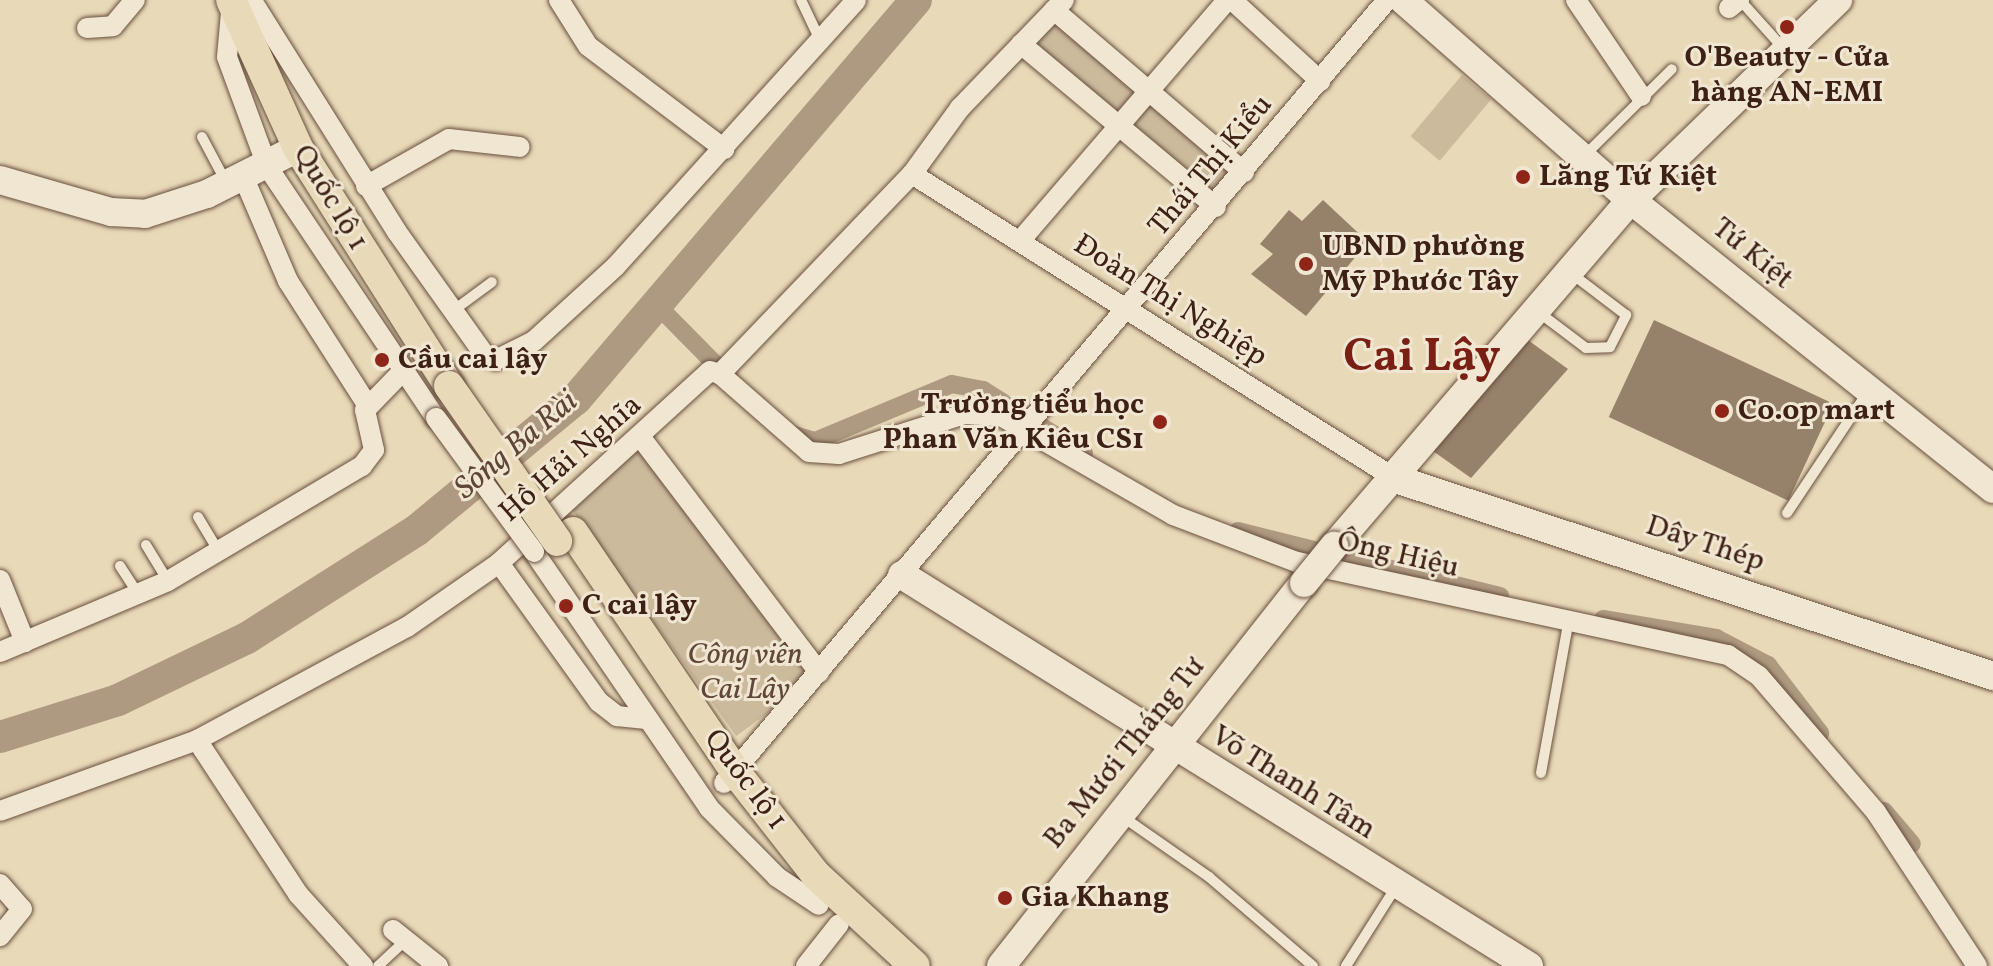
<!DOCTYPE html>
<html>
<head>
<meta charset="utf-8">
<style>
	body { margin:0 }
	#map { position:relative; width:1993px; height:966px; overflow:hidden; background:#e8d9b8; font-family:Vollkorn,serif }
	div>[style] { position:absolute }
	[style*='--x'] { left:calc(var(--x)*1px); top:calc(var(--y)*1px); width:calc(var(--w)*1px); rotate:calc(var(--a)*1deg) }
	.green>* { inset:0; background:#cbba9c; transform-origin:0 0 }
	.canal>* { height:18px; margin:-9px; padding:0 9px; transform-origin:9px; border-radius:9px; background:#ae9a81 }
	.river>* { height:32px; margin:-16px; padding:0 16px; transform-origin:16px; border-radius:16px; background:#ae9a81 }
	.building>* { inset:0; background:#96816a; transform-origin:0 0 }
	.roads { filter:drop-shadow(0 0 2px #684f3e) drop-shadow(0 0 2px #684f3e) }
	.lane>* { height:10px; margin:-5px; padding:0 5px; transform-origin:5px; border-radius:5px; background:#f0e6d1 }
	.street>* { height:20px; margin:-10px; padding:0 10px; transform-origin:10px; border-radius:10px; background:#f0e6d1 }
	.secondary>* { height:28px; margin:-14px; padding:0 14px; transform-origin:14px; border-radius:14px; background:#f0e6d1 }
	.primary>* { height:30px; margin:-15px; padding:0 15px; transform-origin:15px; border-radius:15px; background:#e8d9b8 }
	.bridges { filter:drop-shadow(0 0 2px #684f3e) drop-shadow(0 0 2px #684f3e) }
	.street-bridge>* { height:20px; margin:-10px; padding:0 10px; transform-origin:10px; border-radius:10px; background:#f0e6d1 }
	.secondary-bridge>* { height:28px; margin:-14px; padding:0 14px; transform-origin:14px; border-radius:14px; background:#f0e6d1 }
	.primary-bridge>* { height:30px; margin:-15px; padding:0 15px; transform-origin:15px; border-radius:15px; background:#e8d9b8 }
	.dots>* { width:22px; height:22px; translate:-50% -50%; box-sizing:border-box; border:4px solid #f0e6d1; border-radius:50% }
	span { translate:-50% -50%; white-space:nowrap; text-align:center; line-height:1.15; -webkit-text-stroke:6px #f0e6d1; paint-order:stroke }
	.poi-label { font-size:30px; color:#3d2115; font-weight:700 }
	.left { translate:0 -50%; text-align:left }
	.right { translate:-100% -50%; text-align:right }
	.street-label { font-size:30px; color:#3d2115 }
	.park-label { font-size:30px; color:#604737; font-style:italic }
	.water-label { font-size:32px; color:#5f4535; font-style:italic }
	.town-label { font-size:46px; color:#7a1f14; font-weight:700 }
</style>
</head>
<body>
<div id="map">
	<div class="green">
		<i style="left:1054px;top:10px;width:250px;height:47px;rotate:40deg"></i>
		<i style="left:1462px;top:75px;width:38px;height:80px;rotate:40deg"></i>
		<i style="left:638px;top:439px;width:298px;height:95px;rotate:54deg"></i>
	</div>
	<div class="canal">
		<i style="--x:655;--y:303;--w:105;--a:45.4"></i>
		<i style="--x:788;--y:433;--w:28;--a:17"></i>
		<i style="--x:815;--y:441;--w:148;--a:-22.6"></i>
		<i style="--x:952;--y:384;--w:32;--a:11"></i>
		<i style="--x:983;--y:390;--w:119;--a:32"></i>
		<i style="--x:1238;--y:531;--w:270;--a:13.9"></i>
		<i style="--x:1603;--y:619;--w:115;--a:9.5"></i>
		<i style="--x:1716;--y:638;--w:59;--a:27.4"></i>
		<i style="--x:1768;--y:665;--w:86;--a:52.6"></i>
		<i style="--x:1884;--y:811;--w:43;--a:49.7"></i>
	</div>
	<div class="river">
		<i style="--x:0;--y:737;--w:124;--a:-17.4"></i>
		<i style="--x:118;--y:700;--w:143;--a:-25.7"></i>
		<i style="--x:247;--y:638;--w:201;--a:-32.4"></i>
		<i style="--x:417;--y:530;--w:206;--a:-39.5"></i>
		<i style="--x:576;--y:399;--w:524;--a:-49.56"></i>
	</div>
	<div class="building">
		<i style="clip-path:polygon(1323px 200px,1368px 242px,1306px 316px,1251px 274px,1273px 254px,1260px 244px,1289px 210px,1302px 221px)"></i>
		<i style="left:1654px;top:320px;width:198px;height:107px;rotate:25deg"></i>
		<i style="clip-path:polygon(1514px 330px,1568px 369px,1471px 478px,1423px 444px)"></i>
	</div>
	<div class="roads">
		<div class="lane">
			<i style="--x:801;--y:0;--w:44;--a:64.6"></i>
			<i style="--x:1740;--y:0;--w:66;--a:48.1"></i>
			<i style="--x:202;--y:137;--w:51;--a:61.9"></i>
			<i style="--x:1585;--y:155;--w:122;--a:-44.7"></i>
			<i style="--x:454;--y:310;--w:47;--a:-36.4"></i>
			<i style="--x:1537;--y:311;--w:61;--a:37.1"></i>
			<i style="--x:1586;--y:348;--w:24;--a:-2"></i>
			<i style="--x:1610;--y:347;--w:36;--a:-63"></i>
			<i style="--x:1626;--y:315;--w:68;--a:-142.8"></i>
			<i style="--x:1787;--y:513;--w:144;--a:-56.3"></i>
			<i style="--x:198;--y:517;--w:41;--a:59"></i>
			<i style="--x:146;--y:545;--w:42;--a:58.6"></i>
			<i style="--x:120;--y:566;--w:33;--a:57"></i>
			<i style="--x:1541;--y:773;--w:150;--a:-79.7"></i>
			<i style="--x:1123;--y:817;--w:105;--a:34.9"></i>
			<i style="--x:1209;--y:877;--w:137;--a:40.6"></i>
			<i style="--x:378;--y:966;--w:38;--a:-43"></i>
			<i style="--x:1346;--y:966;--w:93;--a:-57.7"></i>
		</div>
		<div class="street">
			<i style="--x:559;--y:0;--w:54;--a:57.8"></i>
			<i style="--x:588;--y:46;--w:171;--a:37.1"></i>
			<i style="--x:1232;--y:0;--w:120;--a:42.6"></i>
			<i style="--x:1576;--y:0;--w:116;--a:55.9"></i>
			<i style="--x:232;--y:2;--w:55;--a:95.2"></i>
			<i style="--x:227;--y:57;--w:116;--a:69.8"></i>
			<i style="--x:267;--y:166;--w:303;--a:56.2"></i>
			<i style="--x:254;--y:4;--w:269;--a:57.9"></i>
			<i style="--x:397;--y:232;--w:150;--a:54.5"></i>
			<i style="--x:484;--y:354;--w:13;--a:27"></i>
			<i style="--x:496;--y:360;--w:42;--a:-26.6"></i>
			<i style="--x:534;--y:341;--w:111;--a:-42.4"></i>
			<i style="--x:616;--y:266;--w:358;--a:-47.9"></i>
			<i style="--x:1729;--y:8;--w:13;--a:-39"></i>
			<i style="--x:1054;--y:10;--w:250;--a:40.5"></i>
			<i style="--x:87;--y:28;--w:26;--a:-4"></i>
			<i style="--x:113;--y:26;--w:34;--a:-50"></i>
			<i style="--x:1021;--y:44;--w:254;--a:39.9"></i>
			<i style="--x:912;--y:174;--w:572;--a:32.22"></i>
			<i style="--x:243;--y:176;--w:114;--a:66.8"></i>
			<i style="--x:288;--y:281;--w:148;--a:57.4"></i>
			<i style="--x:366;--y:186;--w:95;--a:-29.5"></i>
			<i style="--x:449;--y:139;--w:71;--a:6.4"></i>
			<i style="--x:1020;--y:241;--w:318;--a:-49.3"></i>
			<i style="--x:720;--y:374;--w:118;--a:41.2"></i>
			<i style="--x:809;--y:452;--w:30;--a:4"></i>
			<i style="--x:839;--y:454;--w:131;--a:-17.7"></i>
			<i style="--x:964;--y:414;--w:37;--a:3"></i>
			<i style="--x:1001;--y:416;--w:198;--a:29.9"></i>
			<i style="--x:1173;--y:515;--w:133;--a:20.8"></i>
			<i style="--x:1297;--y:562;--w:441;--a:12.2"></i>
			<i style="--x:1728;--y:655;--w:37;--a:34"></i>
			<i style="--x:1759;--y:676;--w:179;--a:49.3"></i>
			<i style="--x:1876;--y:812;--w:184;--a:56.7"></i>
			<i style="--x:720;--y:374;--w:277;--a:-46.2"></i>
			<i style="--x:912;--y:174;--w:82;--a:-54"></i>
			<i style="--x:960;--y:108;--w:150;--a:-46.1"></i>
			<i style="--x:642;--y:439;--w:293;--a:52.8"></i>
			<i style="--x:534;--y:552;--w:310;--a:55.6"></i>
			<i style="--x:709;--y:808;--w:97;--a:45.4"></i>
			<i style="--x:777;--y:877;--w:50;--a:33.7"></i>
			<i style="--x:499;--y:563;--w:171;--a:54.3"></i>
			<i style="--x:599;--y:702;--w:23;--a:38"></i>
			<i style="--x:617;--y:716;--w:27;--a:6"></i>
			<i style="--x:0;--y:580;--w:67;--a:68"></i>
			<i style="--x:0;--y:652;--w:182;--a:-22.9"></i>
			<i style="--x:168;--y:581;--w:226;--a:-30.7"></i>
			<i style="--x:362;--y:466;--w:20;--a:-53"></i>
			<i style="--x:374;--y:450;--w:41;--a:-102.7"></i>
			<i style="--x:365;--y:410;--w:52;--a:-45.8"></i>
			<i style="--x:197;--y:740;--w:184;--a:56.7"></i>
			<i style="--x:298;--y:894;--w:97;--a:47.9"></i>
			<i style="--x:724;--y:783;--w:1026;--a:-49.74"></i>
			<i style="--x:0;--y:811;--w:209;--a:-19.8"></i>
			<i style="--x:197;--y:740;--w:238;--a:-28.3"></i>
			<i style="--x:407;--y:627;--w:112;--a:-34.8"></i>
			<i style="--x:499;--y:563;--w:285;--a:-42.3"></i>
			<i style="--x:710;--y:371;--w:10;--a:17"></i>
			<i style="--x:0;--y:884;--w:33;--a:49"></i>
			<i style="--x:22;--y:909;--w:35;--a:129"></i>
			<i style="--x:393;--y:930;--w:58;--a:38.7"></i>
			<i style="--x:806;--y:966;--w:53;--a:-51.8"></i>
		</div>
		<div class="secondary">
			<i style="--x:1403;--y:0;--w:303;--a:41.3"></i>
			<i style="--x:1631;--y:200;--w:463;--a:38.6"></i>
			<i style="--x:0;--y:180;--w:116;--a:16.1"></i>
			<i style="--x:111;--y:212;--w:34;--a:3"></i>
			<i style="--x:145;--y:214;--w:65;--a:-17.9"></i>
			<i style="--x:207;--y:194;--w:102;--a:-26.8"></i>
			<i style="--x:1396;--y:479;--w:629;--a:18.26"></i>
			<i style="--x:1334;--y:546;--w:456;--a:-49.4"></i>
			<i style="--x:1631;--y:200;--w:288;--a:-44"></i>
			<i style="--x:902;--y:575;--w:739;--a:31.95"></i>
			<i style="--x:1001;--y:966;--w:488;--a:-51.7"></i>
		</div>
		<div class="primary">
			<i style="--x:231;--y:0;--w:162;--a:65.6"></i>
			<i style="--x:298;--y:148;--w:282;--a:57.6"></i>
			<i style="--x:573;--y:532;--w:287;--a:55.9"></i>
			<i style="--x:734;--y:770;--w:133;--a:52"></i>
			<i style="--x:816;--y:875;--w:134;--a:42.6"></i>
		</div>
	</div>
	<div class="bridges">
		<div class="street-bridge">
			<i style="--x:436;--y:418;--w:166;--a:53.8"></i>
		</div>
		<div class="secondary-bridge">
			<i style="--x:1304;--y:583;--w:48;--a:-51"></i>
		</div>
		<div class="primary-bridge">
			<i style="--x:449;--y:386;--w:189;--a:55.1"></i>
		</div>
	</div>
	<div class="dots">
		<i style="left:1787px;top:27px;background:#8f2418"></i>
		<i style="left:1523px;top:177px;background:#8f2418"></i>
		<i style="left:1306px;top:264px;background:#8f2418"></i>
		<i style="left:382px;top:360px;background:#8f2418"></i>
		<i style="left:1722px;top:411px;background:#8f2418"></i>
		<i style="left:1160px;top:422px;background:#8f2418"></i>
		<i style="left:566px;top:606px;background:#8f2418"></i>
		<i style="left:1005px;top:898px;background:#8f2418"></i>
	</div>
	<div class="poi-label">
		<span style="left:1787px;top:75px">O'Beauty - Cửa<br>hàng AN-EMI</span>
		<span class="left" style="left:1539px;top:177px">Lăng Tứ Kiệt</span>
		<span class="left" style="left:1322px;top:264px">UBND phường<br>Mỹ Phước Tây</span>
		<span class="left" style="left:398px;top:360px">Cầu cai lậy</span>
		<span class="right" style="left:1144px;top:422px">Trường tiểu học<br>Phan Văn Kiêu CS1</span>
		<span class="left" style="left:1738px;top:411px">Co.op mart</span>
		<span class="left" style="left:582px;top:606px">C cai lậy</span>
		<span class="left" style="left:1021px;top:898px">Gia Khang</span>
	</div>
	<div class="street-label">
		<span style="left:1211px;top:166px;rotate:-50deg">Thái Thị Kiểu</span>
		<span style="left:330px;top:198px;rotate:59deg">Quốc lộ 1</span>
		<span style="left:1752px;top:254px;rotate:39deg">Tứ Kiệt</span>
		<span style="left:1170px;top:301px;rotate:32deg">Đoàn Thị Nghiệp</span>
		<span style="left:571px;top:459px;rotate:-41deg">Hồ Hải Nghĩa</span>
		<span style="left:1705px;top:544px;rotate:18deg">Dây Thép</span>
		<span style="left:1398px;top:555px;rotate:13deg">Ông Hiệu</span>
		<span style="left:1125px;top:753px;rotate:-51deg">Ba Mươi Tháng Tư</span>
		<span style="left:745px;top:780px;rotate:53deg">Quốc lộ 1</span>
		<span style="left:1293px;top:783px;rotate:32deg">Võ Thanh Tâm</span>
	</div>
	<div class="park-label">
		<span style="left:745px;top:672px">Công viên<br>Cai Lậy</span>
	</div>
	<div class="water-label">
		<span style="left:517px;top:446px;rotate:-40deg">Sông Ba Rài</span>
	</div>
	<div class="town-label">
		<span style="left:1422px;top:358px">Cai Lậy</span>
	</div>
</div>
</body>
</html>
